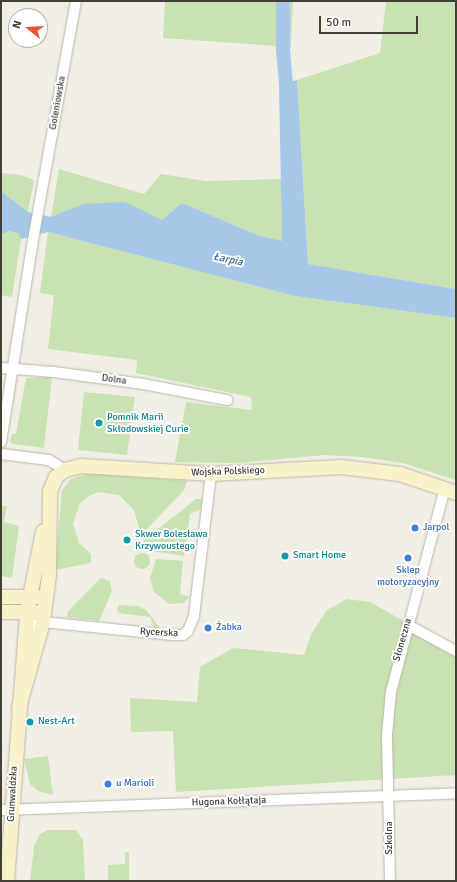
<!DOCTYPE html>
<html>
<head>
<meta charset="utf-8">
<style>
	body { margin:0 }
	#map { position:relative; width:457px; height:882px; overflow:hidden; background:#f1eee6; font-family:Signika,sans-serif }
	div>[style] { position:absolute }
	[style*='--x'] { left:calc(var(--x)*1px); top:calc(var(--y)*1px); width:calc(var(--w)*1px); rotate:calc(var(--a)*1deg) }
	.green>* { inset:0; background:#c8e2b2 }
	.round { border-radius:50% }
	.water>* { inset:0; background:#a7c8e8 }
	.canal>* { height:14px; margin:-7px; padding:0 7px; transform-origin:7px; border-radius:7px; background:#a7c8e8 }
	.roads { filter:drop-shadow(0 0 1px #bbb6a9) drop-shadow(0 0 1px #bbb6a9) }
	.street>* { height:10px; margin:-5px; padding:0 5px; transform-origin:5px; border-radius:5px; background:#fff }
	.secondary>* { height:14px; margin:-7px; padding:0 7px; transform-origin:7px; border-radius:7px; background:#f9f1c8 }
	.dots>* { width:11px; height:11px; translate:-50% -50%; box-sizing:border-box; border:2px solid #fff; border-radius:50% }
	span { translate:-50% -50%; white-space:nowrap; text-align:center; line-height:1.15; -webkit-text-stroke:4px #fff; paint-order:stroke }
	.street-label { font-size:10px; color:#433f36 }
	.culture-label { font-size:10px; color:#0d838f }
	.left { translate:0 -50%; text-align:left }
	.shop-label { font-size:10px; color:#366cbe }
	.water-label { font-size:11px; color:#3a6ea4; font-style:italic }
	.frame { position:absolute; inset:0; border:2px solid #433f36; pointer-events:none }
	.north { position:absolute; left:8px; top:8px; width:40px; height:40px; box-sizing:border-box; background:#fff; border:1px solid #b4b2af; border-radius:50%; rotate:288deg; font-size:11px; font-weight:700; line-height:16px; text-align:center; color:#433f36 }
	.north::after { content:''; display:block; margin:auto; width:14px; height:18px; background:#e45529; clip-path:polygon(50% 0,100% 100%,50% 72%,0 100%) }
	.scale { position:absolute; left:319px; top:16px; width:99px; height:18px; box-sizing:border-box; border:2px solid #433f36; border-top:0; padding-left:5px; font-size:12px; line-height:14px; white-space:nowrap; color:#433f36; -webkit-text-stroke:3px #fff; paint-order:stroke }
</style>
</head>
<body>
<div id="map">
	<div class="green">
		<div style="clip-path:polygon(165px 1px,293px 1px,291px 47px,163px 38px)"></div>
		<div style="clip-path:polygon(386px 1px,456px 1px,456px 289px,308px 264px,297px 80px,380px 53px)"></div>
		<div style="clip-path:polygon(59px 169px,144px 194px,161px 174px,205px 181px,281px 179px,282px 241px,257px 235px,182px 203px,162px 221px,125px 202px,51px 217px)"></div>
		<div style="clip-path:polygon(1px 173px,21px 175px,34px 180px,28px 212px,1px 191px)"></div>
		<div style="clip-path:polygon(8px 231px,18px 233px,21px 239px,12px 297px,1px 295px,1px 235px)"></div>
		<div style="clip-path:polygon(48px 232px,295px 296px,456px 318px,456px 480px,403px 463px,361px 457px,325px 455px,236px 463px,175px 462px,186px 402px,252px 410px,251px 397px,136px 373px,137px 360px,48px 349px,54px 295px,40px 293px)"></div>
		<div style="clip-path:polygon(52px 377px,44px 448px,12px 444px,10px 441px,12px 434px,16px 434px,26px 378px)"></div>
		<div style="clip-path:polygon(84px 392px,135px 397px,127px 455px,78px 450px)"></div>
		<div style="clip-path:polygon(89px 473px,187px 481px,184px 490px,144px 532px,139px 528px,134px 510px,119px 495px,98px 492px,89px 496px,80px 503px,73px 523px,79px 543px,91px 554px,91px 563px,55px 570px,62px 490px,71px 479px)"></div>
		<div style="clip-path:polygon(196px 499px,202px 499px,201px 509px,190px 514px,184px 556px,139px 549px,138px 545px)"></div>
		<div style="clip-path:polygon(1px 506px,7px 506px,4px 522px,19px 526px,12px 578px,1px 576px)"></div>
		<div class="round" style="left:134px;top:553px;width:16px;height:16px"></div>
		<div style="clip-path:polygon(156px 559px,183px 561px,180px 594px,190px 597px,183px 603px,169px 604px,154px 592px,150px 578px)"></div>
		<div style="clip-path:polygon(101px 578px,110px 581px,112px 591px,99px 621px,67px 617px,68px 611px)"></div>
		<div style="clip-path:polygon(347px 599px,370px 602px,456px 651px,456px 775px,176px 792px,173px 731px,131px 732px,130px 698px,197px 702px,200px 667px,233px 648px,304px 655px,311px 634px,327px 610px)"></div>
		<div style="clip-path:polygon(119px 605px,138px 606px,146px 610px,160px 628px,154px 627px,150px 617px,119px 613px,117px 610px)"></div>
		<div style="clip-path:polygon(48px 756px,53px 795px,38px 791px,30px 784px,24px 759px)"></div>
		<div style="clip-path:polygon(47px 830px,76px 830px,83px 840px,85px 881px,30px 881px,34px 847px,39px 835px)"></div>
		<div style="clip-path:polygon(125px 852px,129px 852px,129px 879px,126px 881px,108px 881px,108px 865px,125px 864px)"></div>
	</div>
	<div class="water">
		<div style="clip-path:polygon(297px 80px,308px 264px,456px 289px,456px 318px,295px 296px,48px 232px,21px 239px,18px 233px,8px 231px,1px 235px,1px 191px,28px 212px,51px 217px,83px 204px,125px 202px,162px 220px,182px 203px,257px 235px,282px 241px,279px 86px)"></div>
	</div>
	<div class="canal">
		<div style="--x:283;--y:1;--w:49;--a:90"></div>
		<div style="--x:283;--y:50;--w:33;--a:85"></div>
	</div>
	<div class="roads">
		<div class="street">
			<div style="--x:1;--y:368;--w:53;--a:4.3"></div>
			<div style="--x:54;--y:372;--w:90;--a:7.7"></div>
			<div style="--x:143;--y:384;--w:86;--a:10.8"></div>
			<div style="--x:1;--y:442;--w:205;--a:-81"></div>
			<div style="--x:33;--y:240;--w:243;--a:-79.8"></div>
			<div style="--x:1;--y:454;--w:48;--a:7.1"></div>
			<div style="--x:49;--y:460;--w:19;--a:32"></div>
			<div style="--x:408;--y:625;--w:55;--a:28.4"></div>
			<div style="--x:24;--y:637;--w:16;--a:-50"></div>
			<div style="--x:34;--y:625;--w:9;--a:-18"></div>
			<div style="--x:43;--y:622;--w:130;--a:5.8"></div>
			<div style="--x:172;--y:635;--w:11;--a:0"></div>
			<div style="--x:183;--y:635;--w:6;--a:-39"></div>
			<div style="--x:188;--y:631;--w:16;--a:-68"></div>
			<div style="--x:194;--y:616;--w:143;--a:-83.2"></div>
			<div style="--x:1;--y:810;--w:455;--a:-2.1"></div>
			<div style="--x:390;--y:881;--w:146;--a:-91.2"></div>
			<div style="--x:387;--y:735;--w:43;--a:-84.7"></div>
			<div style="--x:391;--y:692;--w:211;--a:-75.2"></div>
		</div>
		<div class="secondary">
			<div style="--x:1;--y:597;--w:36;--a:0"></div>
			<div style="--x:1;--y:612;--w:34;--a:0"></div>
			<div style="--x:19;--y:707;--w:88;--a:-74.2"></div>
			<div style="--x:43;--y:622;--w:47;--a:-82.7"></div>
			<div style="--x:49;--y:575;--w:84;--a:-89.3"></div>
			<div style="--x:50;--y:491;--w:15;--a:-67"></div>
			<div style="--x:56;--y:477;--w:11;--a:-38"></div>
			<div style="--x:65;--y:470;--w:16;--a:-14"></div>
			<div style="--x:81;--y:466;--w:130;--a:3.5"></div>
			<div style="--x:211;--y:474;--w:131;--a:-3.1"></div>
			<div style="--x:342;--y:467;--w:58;--a:6.9"></div>
			<div style="--x:400;--y:474;--w:59;--a:18.7"></div>
			<div style="--x:7;--y:881;--w:270;--a:-85.7"></div>
			<div style="--x:27;--y:612;--w:82;--a:-78.7"></div>
		</div>
	</div>
	<div class="dots">
		<div style="left:99px;top:423px;background:#0f9aa8"></div>
		<div style="left:415px;top:528px;background:#3f7fe0"></div>
		<div style="left:127px;top:540px;background:#0f9aa8"></div>
		<div style="left:285px;top:556px;background:#0f9aa8"></div>
		<div style="left:408px;top:558px;background:#3f7fe0"></div>
		<div style="left:208px;top:628px;background:#3f7fe0"></div>
		<div style="left:30px;top:722px;background:#0f9aa8"></div>
		<div style="left:108px;top:784px;background:#3f7fe0"></div>
	</div>
	<div class="street-label">
		<span style="left:58px;top:103px;rotate:-80deg">Goleniowska</span>
		<span style="left:114px;top:380px;rotate:8deg">Dolna</span>
		<span style="left:228px;top:472px;rotate:-2deg">Wojska Polskiego</span>
		<span style="left:159px;top:633px;rotate:3deg">Rycerska</span>
		<span style="left:403px;top:640px;rotate:-74deg">Słoneczna</span>
		<span style="left:13px;top:794px;rotate:-87deg">Grunwaldzka</span>
		<span style="left:229px;top:802px;rotate:-2deg">Hugona Kołłątaja</span>
		<span style="left:390px;top:838px;rotate:-90deg">Szkolna</span>
	</div>
	<div class="culture-label">
		<span class="left" style="left:107px;top:423px">Pomnik Marii<br>Skłodowskiej Curie</span>
		<span class="left" style="left:135px;top:540px">Skwer Bolesława<br>Krzywoustego</span>
		<span class="left" style="left:293px;top:556px">Smart Home</span>
		<span class="left" style="left:38px;top:722px">Nest-Art</span>
	</div>
	<div class="shop-label">
		<span class="left" style="left:423px;top:528px">Jarpol</span>
		<span style="left:408px;top:576px">Sklep<br>motoryzacyjny</span>
		<span class="left" style="left:216px;top:628px">Żabka</span>
		<span class="left" style="left:116px;top:784px">u Marioli</span>
	</div>
	<div class="water-label">
		<span style="left:228px;top:260px;rotate:12deg">Łarpia</span>
	</div>
	<div class="frame"></div>
	<div class="north">N</div>
	<div class="scale">50 m</div>
</div>
</body>
</html>
